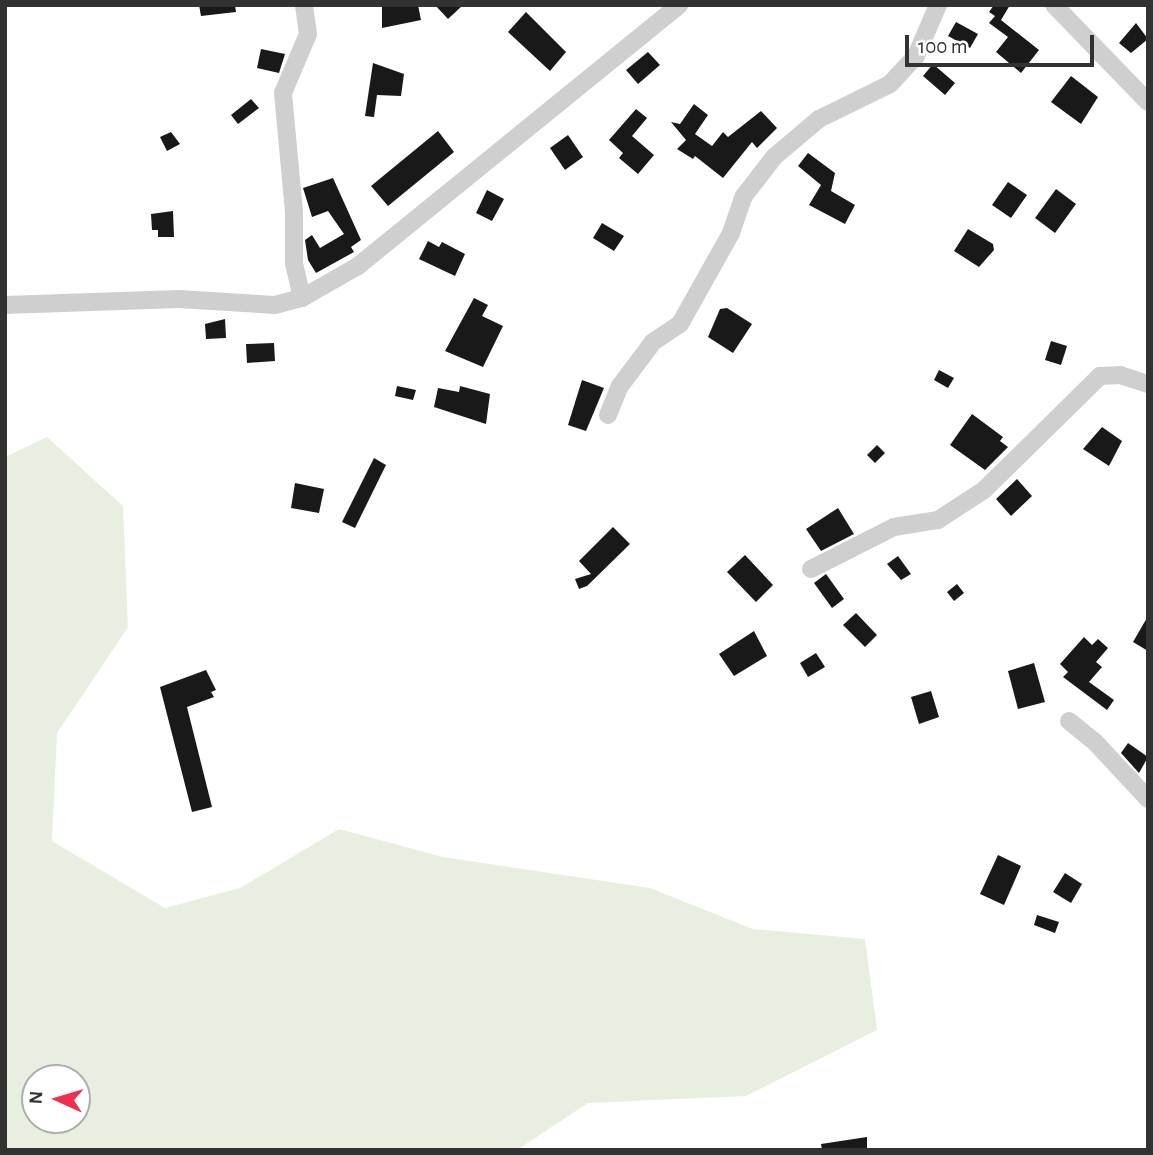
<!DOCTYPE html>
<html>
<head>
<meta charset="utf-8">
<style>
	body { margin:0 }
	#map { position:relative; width:1153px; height:1155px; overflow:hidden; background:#fff; font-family:"Alegreya Sans",sans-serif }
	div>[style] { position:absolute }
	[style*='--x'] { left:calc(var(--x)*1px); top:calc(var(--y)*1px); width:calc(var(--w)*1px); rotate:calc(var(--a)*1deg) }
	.green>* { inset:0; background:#e9efe0 }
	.building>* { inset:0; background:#191919 }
	.minor>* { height:18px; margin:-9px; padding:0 9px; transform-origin:9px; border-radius:9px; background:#cfcfcf }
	span { translate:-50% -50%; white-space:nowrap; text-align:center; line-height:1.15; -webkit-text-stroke:7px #fff; paint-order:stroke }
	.frame { position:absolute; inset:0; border:7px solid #323232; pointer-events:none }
	.north { position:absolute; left:21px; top:1064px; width:70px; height:70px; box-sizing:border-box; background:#fff; border:2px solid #adadad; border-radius:50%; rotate:274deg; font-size:19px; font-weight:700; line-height:28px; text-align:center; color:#323232 }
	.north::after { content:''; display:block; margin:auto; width:24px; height:32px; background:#f02e4d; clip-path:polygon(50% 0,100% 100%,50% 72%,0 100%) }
	.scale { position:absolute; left:905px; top:35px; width:189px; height:32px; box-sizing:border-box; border:4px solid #323232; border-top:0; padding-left:9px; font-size:21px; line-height:24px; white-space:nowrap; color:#323232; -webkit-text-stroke:5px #fff; paint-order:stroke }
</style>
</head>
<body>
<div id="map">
	<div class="green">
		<div style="clip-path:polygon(evenodd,47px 437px,123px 506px,128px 627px,57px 733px,52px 841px,165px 908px,240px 888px,339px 829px,443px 857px,650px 888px,753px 929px,865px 939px,877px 1030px,746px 1096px,588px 1103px,517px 1150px,5px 1150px,5px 457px,47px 437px,35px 1078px,77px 1078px,77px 1120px,35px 1120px,35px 1078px)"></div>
	</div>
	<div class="building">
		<div style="clip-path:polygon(199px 5px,235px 5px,236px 12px,201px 16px)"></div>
		<div style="clip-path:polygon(382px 5px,418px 5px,421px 20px,382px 28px)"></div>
		<div style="clip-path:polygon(435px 5px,463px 5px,448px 19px)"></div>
		<div style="clip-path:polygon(994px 5px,1010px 5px,1001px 20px,1039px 50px,1021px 73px,996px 52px,1008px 37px,989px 23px,995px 16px,989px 12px)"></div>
		<div style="clip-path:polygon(526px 12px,566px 52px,550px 71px,508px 32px)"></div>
		<div style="clip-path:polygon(956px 22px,978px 34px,970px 48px,948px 36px)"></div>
		<div style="clip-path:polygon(1136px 23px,1148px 39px,1131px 53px,1119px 43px)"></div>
		<div style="clip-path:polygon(261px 49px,285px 54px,279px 73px,257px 68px)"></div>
		<div style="clip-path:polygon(648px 52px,660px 65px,638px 84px,626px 70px)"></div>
		<div style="clip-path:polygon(373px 63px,404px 74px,401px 96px,377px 95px,374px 117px,365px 116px)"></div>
		<div style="clip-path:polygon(933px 64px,955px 83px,945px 95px,923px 76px)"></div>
		<div style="clip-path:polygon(1071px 76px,1098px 97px,1081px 124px,1051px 102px)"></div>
		<div style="clip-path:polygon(251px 99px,259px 108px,238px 124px,231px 115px)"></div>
		<div style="clip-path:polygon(694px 104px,708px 115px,695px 134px,712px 146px,723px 132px,728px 137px,761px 111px,777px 128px,757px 148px,752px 142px,723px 178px,695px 156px,693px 159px,677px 149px,686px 140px,671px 122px,680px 124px)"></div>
		<div style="clip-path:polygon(636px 109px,647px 118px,632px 136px,654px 155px,638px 174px,619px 158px,623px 153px,609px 140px)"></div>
		<div style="clip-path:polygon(438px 131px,454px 152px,388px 206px,371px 186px)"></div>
		<div style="clip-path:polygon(171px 132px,180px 144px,167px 151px,160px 137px)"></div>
		<div style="clip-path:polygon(568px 135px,583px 157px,565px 170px,550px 148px)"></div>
		<div style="clip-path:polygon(808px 153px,835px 173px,831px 191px,855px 205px,845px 224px,809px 205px,821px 185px,798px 166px)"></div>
		<div style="clip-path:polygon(333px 178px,361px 240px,351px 247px,354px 252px,316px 273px,308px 260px,305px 240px,312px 235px,320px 248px,344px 234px,328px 211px,312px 217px,303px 188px)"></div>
		<div style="clip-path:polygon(1008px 182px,1027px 195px,1011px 218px,992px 205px)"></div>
		<div style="clip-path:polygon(1056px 189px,1076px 204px,1055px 233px,1035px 218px)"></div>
		<div style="clip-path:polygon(487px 190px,504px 199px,492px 221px,476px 213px)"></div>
		<div style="clip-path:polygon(173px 211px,174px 237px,158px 237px,158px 230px,152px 230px,151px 214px)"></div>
		<div style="clip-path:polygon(602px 223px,624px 236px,614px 251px,593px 238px)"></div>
		<div style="clip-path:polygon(968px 229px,993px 244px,994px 250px,979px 267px,954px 251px)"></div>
		<div style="clip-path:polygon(428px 241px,439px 247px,442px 242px,465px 254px,455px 276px,419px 259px)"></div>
		<div style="clip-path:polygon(474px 298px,488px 305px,482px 316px,503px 326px,483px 367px,445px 351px)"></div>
		<div style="clip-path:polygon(727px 308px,752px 324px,733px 353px,708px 337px,720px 309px)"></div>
		<div style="clip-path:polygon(225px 319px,226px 338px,206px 339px,205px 324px)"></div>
		<div style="clip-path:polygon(1051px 341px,1067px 346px,1061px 365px,1045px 360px)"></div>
		<div style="clip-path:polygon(274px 343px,275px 361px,247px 363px,246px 344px)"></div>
		<div style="clip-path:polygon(939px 370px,954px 378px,948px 388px,934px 380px)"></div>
		<div style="clip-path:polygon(582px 380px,604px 388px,586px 431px,568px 425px)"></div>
		<div style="clip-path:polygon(397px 386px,416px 390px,413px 400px,395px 396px)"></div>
		<div style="clip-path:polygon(460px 386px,490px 394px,486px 424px,434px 407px,438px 388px,459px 392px)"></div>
		<div style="clip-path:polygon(972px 414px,1003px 437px,1000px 441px,1008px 447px,985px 470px,950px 445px)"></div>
		<div style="clip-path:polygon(1102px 427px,1122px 441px,1109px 466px,1083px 449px)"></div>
		<div style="clip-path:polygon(877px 445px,885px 453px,875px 463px,867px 455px)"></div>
		<div style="clip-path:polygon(374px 458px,386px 465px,355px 528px,342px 522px)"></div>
		<div style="clip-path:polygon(1017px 479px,1032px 496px,1011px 516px,996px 499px)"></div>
		<div style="clip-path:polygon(295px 483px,324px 489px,319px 513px,291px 508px)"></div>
		<div style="clip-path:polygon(838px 508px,854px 534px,821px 551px,806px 529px)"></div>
		<div style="clip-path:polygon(613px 527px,630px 544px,587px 586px,579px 589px,575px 579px,591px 574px,579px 561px)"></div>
		<div style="clip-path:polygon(745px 555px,773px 585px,756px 602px,727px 572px)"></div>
		<div style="clip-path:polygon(898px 556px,911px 574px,901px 580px,887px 564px)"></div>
		<div style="clip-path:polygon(826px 574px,844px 599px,832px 608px,814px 583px)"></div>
		<div style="clip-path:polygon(957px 584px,964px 593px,954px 601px,947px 592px)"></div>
		<div style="clip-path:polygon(856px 613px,877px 635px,865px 647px,843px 625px)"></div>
		<div style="clip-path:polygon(1148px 616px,1148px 651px,1133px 642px)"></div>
		<div style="clip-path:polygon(754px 631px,767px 656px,734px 676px,719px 654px)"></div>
		<div style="clip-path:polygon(1084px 637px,1092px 645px,1098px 639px,1108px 648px,1096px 662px,1102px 667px,1089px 682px,1114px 700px,1107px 710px,1063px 677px,1068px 672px,1060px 664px)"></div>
		<div style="clip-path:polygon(816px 653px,825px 667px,808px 677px,800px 663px)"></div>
		<div style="clip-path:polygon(1034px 663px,1045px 702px,1018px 709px,1008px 671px)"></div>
		<div style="clip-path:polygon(206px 670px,216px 690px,211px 692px,214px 697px,187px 707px,212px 807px,192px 812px,160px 687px)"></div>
		<div style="clip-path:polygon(931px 691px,939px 717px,919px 724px,911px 697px)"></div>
		<div style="clip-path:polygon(1128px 743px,1148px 757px,1139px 773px,1121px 753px)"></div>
		<div style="clip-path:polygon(998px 855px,1021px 866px,1004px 905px,980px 894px)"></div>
		<div style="clip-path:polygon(1065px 873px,1082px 884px,1071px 903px,1053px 892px)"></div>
		<div style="clip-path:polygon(1037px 915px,1059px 922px,1055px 933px,1034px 925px)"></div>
		<div style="clip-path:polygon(867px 1137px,867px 1150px,822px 1150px,821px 1144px)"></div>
	</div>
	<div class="minor">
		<div style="--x:1054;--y:5;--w:135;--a:45.9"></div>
		<div style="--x:302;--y:298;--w:36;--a:-103"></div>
		<div style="--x:294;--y:263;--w:51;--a:-90"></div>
		<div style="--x:294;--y:212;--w:120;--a:-95.3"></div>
		<div style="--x:283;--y:93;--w:64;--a:-67"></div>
		<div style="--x:308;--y:34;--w:29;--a:-98"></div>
		<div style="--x:5;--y:305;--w:174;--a:-2"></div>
		<div style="--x:179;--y:299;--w:96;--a:3.6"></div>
		<div style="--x:275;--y:305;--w:28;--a:-15"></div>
		<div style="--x:302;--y:298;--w:64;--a:-29.7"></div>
		<div style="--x:358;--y:266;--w:414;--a:-39.1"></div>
		<div style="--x:608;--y:415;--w:31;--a:-68"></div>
		<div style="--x:620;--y:386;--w:55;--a:-53.1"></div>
		<div style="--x:653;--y:342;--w:32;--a:-34"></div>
		<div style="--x:680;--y:324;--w:104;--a:-60.7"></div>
		<div style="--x:731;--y:233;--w:39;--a:-71"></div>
		<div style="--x:744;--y:196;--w:49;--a:-52.4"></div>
		<div style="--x:774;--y:157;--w:59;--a:-40.2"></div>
		<div style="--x:819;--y:119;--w:79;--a:-26.2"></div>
		<div style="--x:890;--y:84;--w:38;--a:-47"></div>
		<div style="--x:916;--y:56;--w:56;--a:-66.7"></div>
		<div style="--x:811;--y:569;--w:93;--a:-26.8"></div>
		<div style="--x:894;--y:527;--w:45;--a:-9"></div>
		<div style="--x:938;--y:520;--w:55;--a:-33.1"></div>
		<div style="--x:984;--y:490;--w:163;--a:-44.5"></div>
		<div style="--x:1100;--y:376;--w:20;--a:-3"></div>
		<div style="--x:1120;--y:375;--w:29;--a:18"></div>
		<div style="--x:1069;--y:721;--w:33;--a:39"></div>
		<div style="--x:1095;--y:742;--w:78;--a:47.1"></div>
	</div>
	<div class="frame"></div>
	<div class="north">N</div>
	<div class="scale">100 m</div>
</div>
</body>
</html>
